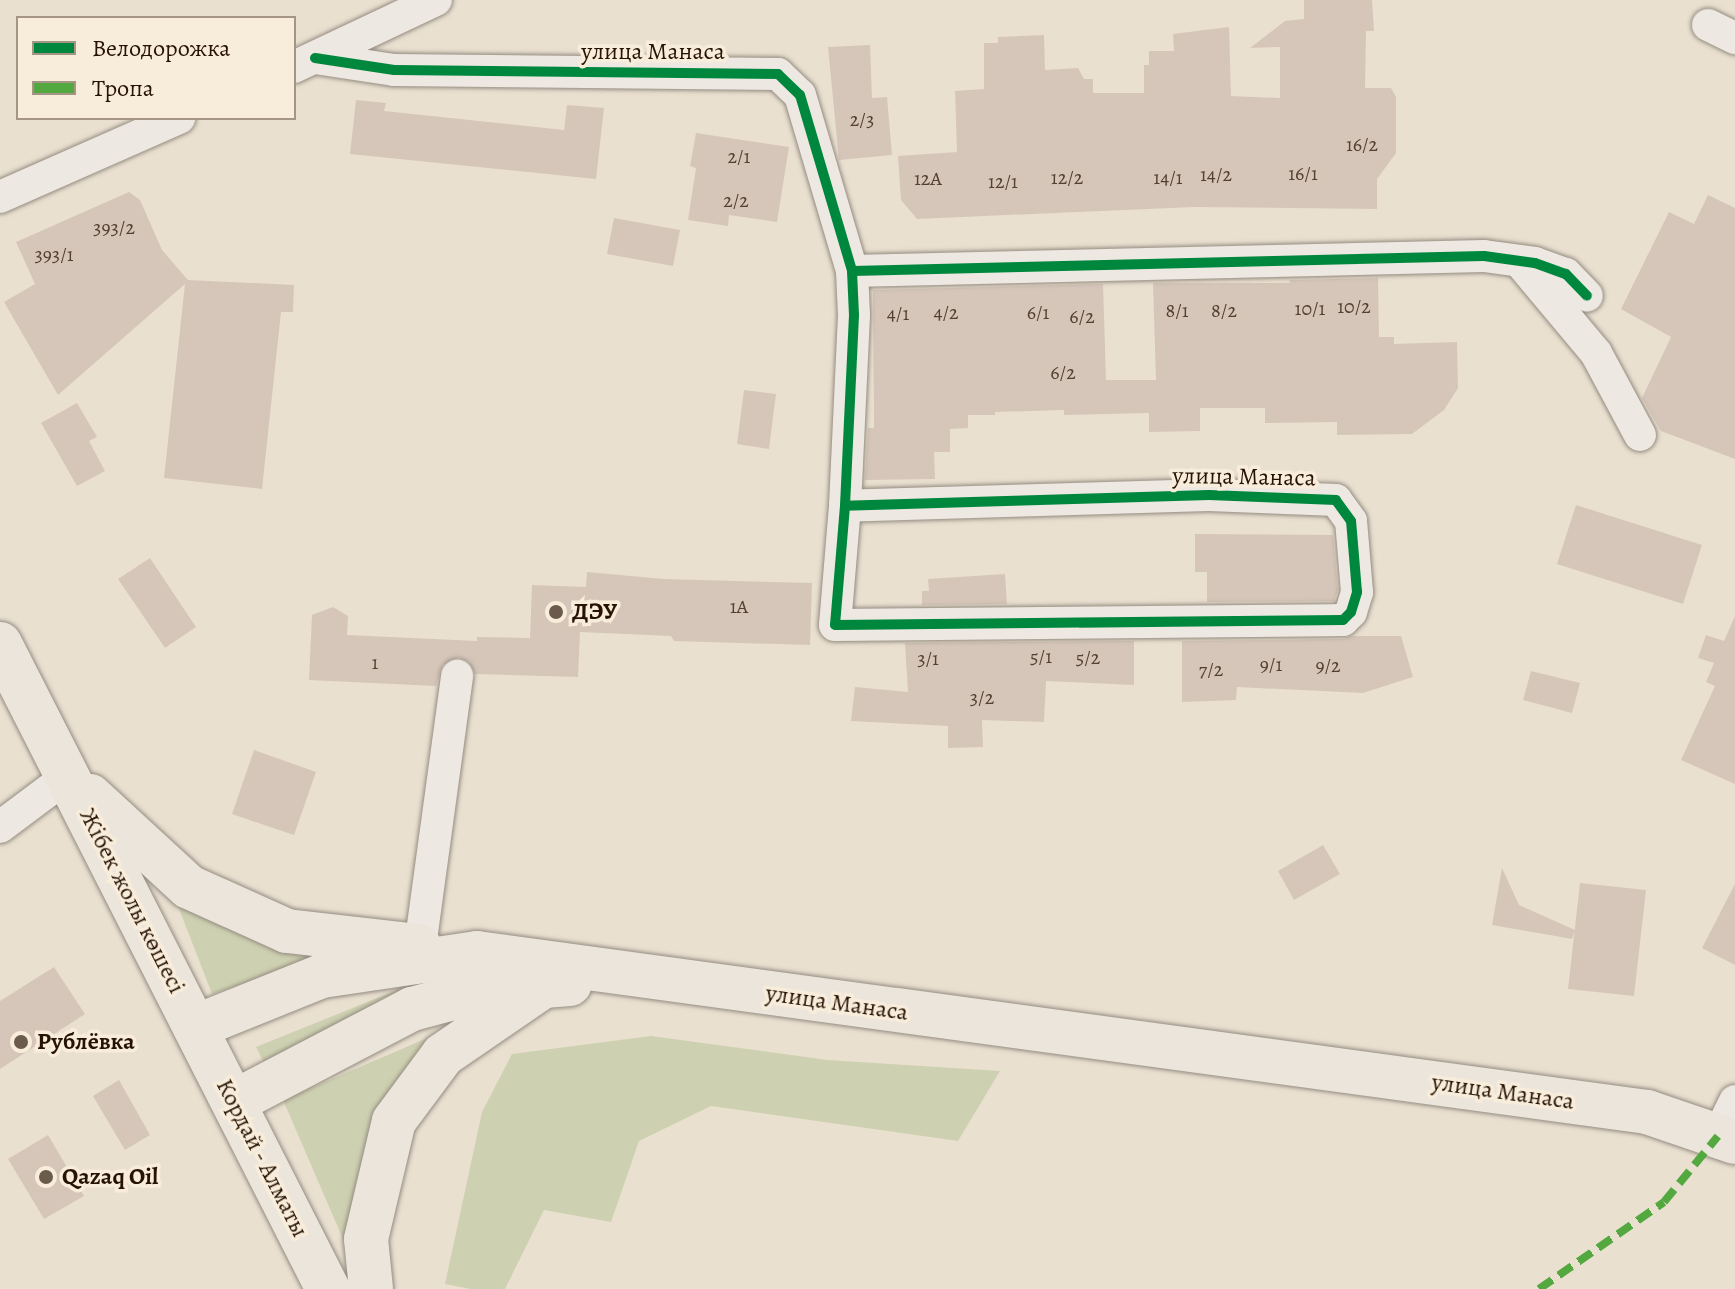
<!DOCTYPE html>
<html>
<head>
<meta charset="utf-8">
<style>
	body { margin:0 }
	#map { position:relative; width:1735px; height:1289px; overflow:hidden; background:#eae0d0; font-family:Alegreya,serif }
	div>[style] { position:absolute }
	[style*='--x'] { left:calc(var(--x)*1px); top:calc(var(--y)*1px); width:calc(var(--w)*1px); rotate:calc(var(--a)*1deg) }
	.green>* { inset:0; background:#ced1b1 }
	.building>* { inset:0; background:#d6c6b9 }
	.roads { filter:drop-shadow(0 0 2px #948c81) drop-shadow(0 0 2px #948c81) }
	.street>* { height:32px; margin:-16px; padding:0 16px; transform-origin:16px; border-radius:16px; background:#ede8e1 }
	.highway>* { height:44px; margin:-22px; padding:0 22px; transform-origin:22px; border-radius:22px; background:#ebe5dc }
	.quiet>* { height:8px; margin-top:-4px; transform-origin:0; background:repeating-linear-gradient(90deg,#53a840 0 16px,transparent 0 24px) }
	.cycleway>* { height:10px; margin:-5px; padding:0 5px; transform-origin:5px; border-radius:5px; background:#00873e }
	.dots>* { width:22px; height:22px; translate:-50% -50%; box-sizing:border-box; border:4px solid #f8ecda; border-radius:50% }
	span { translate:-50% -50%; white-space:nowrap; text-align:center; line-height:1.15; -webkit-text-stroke:7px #f8ecda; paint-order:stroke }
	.number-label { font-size:20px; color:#524030 }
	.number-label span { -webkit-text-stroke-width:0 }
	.street-label { font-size:24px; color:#261303 }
	.poi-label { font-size:24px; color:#261303; font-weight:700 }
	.left { translate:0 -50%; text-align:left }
	.legend { position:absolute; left:16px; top:16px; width:280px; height:104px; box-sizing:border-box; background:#f8ecda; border:2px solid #a49584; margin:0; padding:10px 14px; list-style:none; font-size:24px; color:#261303 }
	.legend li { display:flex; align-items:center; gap:16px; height:40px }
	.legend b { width:40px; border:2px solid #a49584 }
</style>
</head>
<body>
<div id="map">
	<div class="green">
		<div style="clip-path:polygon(176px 901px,319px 959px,212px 994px)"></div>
		<div style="clip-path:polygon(507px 976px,266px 1067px,256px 1047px,407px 986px)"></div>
		<div style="clip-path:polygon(455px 1026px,349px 1253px,283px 1100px)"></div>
		<div style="clip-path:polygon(651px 1036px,828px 1060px,1000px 1071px,958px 1141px,711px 1106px,639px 1141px,611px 1222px,544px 1210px,505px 1289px,471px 1289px,445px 1284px,482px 1112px,512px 1054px)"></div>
	</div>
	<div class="building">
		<div style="clip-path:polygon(1304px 0,1372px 0,1374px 31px,1366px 31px,1365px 88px,1391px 88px,1396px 97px,1396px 153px,1377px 179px,1377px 209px,1194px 207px,917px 219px,901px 200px,898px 156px,957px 152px,955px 91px,984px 89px,984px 43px,998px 43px,998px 37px,1044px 35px,1045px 70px,1078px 68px,1084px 79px,1093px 79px,1093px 93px,1144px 93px,1144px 65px,1149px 65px,1149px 51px,1174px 51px,1173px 34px,1229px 27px,1231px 96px,1280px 98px,1280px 47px,1250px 48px,1285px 21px,1304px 19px)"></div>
		<div style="clip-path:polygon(870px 45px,872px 98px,887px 97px,892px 155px,839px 160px,828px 47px)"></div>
		<div style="clip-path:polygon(356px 100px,386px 103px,384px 111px,564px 130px,567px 105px,604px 108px,596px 179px,350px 154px)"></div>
		<div style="clip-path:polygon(696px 133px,789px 147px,777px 222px,729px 215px,728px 226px,688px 220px,696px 168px,690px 166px)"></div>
		<div style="clip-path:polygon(129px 192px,140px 200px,162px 250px,188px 280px,294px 285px,293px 312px,281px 312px,262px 489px,164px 478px,185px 284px,58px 395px,4px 302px,35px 284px,16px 242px)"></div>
		<div style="clip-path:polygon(1708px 195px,1735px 208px,1735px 459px,1661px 431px,1642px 398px,1671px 337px,1621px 309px,1669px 212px,1694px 224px)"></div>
		<div style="clip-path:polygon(614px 218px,680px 230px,673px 266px,607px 254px)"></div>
		<div style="clip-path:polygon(1378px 278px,1379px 337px,1394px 337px,1394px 344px,1457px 342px,1458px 388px,1444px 410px,1412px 434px,1337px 435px,1337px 422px,1265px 423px,1265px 408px,1200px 408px,1200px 431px,1149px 432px,1149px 413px,1064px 415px,1064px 410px,995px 412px,995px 415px,968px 415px,968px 428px,950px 429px,950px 452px,934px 452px,935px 479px,865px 480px,868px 428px,874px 428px,873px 290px,1103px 284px,1106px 380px,1156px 380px,1153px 283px,1290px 283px,1289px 280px)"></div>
		<div style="clip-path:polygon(744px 390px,776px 394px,769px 449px,737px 444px)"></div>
		<div style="clip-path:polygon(77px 403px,97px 437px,89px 441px,105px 471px,77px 486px,41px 423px)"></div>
		<div style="clip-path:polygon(1576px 505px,1702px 545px,1683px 604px,1557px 564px)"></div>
		<div style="clip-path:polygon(1195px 534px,1333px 535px,1338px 590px,1334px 601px,1207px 602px,1207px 572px,1195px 572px)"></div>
		<div style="clip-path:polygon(150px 558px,196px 627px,165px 648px,118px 579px)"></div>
		<div style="clip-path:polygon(587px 572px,664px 579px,812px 583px,810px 645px,674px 641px,671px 636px,580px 632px,578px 677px,475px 674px,469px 662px,459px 657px,442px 665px,436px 686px,309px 680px,312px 615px,333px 607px,348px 616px,347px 635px,477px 641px,477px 637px,530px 638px,532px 585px,586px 587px)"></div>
		<div style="clip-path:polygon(1005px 574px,1007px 604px,922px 605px,922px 591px,929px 591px,928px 579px)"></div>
		<div style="clip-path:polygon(1735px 616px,1735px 784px,1681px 760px,1715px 686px,1706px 682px,1714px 663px,1698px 658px,1706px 635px,1724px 641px)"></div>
		<div style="clip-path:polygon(1352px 636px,1401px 636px,1413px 677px,1363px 693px,1237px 687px,1236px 700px,1182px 702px,1182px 641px,1343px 639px)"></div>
		<div style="clip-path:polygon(1134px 641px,1134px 685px,1046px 681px,1044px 722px,982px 720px,983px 747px,948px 748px,948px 726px,851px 721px,855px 687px,908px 692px,905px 643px)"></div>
		<div style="clip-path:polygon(1531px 671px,1580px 683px,1572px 713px,1523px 700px)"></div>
		<div style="clip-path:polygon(254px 750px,316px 772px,294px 835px,232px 814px)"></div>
		<div style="clip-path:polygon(1323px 845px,1340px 874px,1294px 900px,1278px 871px)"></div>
		<div style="clip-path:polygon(1502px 868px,1519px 905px,1575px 930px,1572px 939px,1492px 925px)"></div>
		<div style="clip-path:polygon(1580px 883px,1646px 890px,1634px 996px,1568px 989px)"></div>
		<div style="clip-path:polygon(1735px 884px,1735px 965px,1702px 948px)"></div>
		<div style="clip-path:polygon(54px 967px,85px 1014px,0 1069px,0 1001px)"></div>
		<div style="clip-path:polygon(119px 1080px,150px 1135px,125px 1150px,93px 1096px)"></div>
		<div style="clip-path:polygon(48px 1135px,84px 1196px,44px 1219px,8px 1159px)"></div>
	</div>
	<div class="roads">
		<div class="street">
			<div style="--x:1708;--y:25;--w:30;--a:26"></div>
			<div style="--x:315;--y:58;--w:80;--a:8.6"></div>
			<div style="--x:394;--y:70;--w:384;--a:0.6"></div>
			<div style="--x:778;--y:74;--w:30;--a:44"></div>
			<div style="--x:800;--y:95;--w:184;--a:73.5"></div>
			<div style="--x:852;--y:271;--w:44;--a:87.4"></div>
			<div style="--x:854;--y:315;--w:191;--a:92.7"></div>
			<div style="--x:845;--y:506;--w:119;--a:94.8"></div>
			<div style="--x:835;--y:625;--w:508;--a:-0.56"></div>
			<div style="--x:1343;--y:620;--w:11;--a:-45"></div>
			<div style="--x:1351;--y:612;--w:21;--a:-73"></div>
			<div style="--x:1357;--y:592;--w:71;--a:-94.8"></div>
			<div style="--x:1351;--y:521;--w:26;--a:-126"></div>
			<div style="--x:1336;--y:500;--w:127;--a:-177.7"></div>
			<div style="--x:1209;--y:495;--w:364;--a:178.3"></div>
			<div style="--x:294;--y:67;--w:157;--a:-25.3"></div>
			<div style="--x:0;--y:197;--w:196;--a:-23.8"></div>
			<div style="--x:1519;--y:261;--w:120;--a:50.1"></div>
			<div style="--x:1596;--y:353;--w:93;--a:61.8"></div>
			<div style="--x:852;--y:271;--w:632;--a:-1.36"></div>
			<div style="--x:1484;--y:256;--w:51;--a:7.8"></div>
			<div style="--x:1535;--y:263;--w:33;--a:20"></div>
			<div style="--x:1566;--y:274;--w:30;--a:46"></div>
			<div style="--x:0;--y:827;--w:85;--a:-36.9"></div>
			<div style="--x:420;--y:947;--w:274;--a:-82.2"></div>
			<div style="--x:1718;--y:1136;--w:39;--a:-64"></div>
		</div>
		<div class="highway">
			<div style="--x:0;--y:644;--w:724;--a:63.05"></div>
			<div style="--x:90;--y:796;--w:134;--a:42.6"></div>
			<div style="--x:189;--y:887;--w:107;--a:24.2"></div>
			<div style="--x:287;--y:931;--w:133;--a:6.5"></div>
			<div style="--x:195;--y:1027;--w:137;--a:-21.9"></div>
			<div style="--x:322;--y:976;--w:157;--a:-8.4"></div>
			<div style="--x:477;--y:953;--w:1181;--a:7.74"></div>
			<div style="--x:1647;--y:1112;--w:93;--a:18.8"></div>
			<div style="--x:234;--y:1102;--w:201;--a:-27.6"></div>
			<div style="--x:412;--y:1009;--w:69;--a:-15"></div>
			<div style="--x:479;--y:991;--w:91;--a:-4.4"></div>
			<div style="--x:371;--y:1289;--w:50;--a:-95.7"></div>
			<div style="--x:366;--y:1239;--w:121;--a:-76.7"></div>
			<div style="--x:394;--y:1121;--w:82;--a:-53.4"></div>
			<div style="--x:443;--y:1055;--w:116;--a:-34.5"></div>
		</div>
	</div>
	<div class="quiet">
		<div style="--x:1539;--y:1289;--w:152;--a:-34.8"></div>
		<div style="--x:1664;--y:1202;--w:85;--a:-50.7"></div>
	</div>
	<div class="cycleway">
		<div style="--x:315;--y:58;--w:80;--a:8.6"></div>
		<div style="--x:394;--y:70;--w:384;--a:0.6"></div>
		<div style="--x:778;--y:74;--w:30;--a:44"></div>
		<div style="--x:800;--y:95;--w:184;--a:73.5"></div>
		<div style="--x:852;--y:271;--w:44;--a:87.4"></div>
		<div style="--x:854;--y:315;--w:191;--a:92.7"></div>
		<div style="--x:845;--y:506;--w:119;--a:94.8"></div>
		<div style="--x:835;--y:625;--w:508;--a:-0.56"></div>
		<div style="--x:1343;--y:620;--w:11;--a:-45"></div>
		<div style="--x:1351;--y:612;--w:21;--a:-73"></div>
		<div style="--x:1357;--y:592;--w:71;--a:-94.8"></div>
		<div style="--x:1351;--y:521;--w:26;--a:-126"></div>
		<div style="--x:1336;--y:500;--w:127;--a:-177.7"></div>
		<div style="--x:1209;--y:495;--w:364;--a:178.3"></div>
		<div style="--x:852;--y:271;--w:632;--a:-1.36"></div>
		<div style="--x:1484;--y:256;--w:51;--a:7.8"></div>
		<div style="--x:1535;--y:263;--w:33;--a:20"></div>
		<div style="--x:1566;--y:274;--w:30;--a:46"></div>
	</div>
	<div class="dots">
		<div style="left:556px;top:612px;background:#6b5b4b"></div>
		<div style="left:21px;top:1042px;background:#6b5b4b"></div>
		<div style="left:46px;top:1177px;background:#6b5b4b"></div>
	</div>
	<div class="number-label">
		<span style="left:862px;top:119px">2/3</span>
		<span style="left:1362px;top:144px">16/2</span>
		<span style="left:739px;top:156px">2/1</span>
		<span style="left:1303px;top:173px">16/1</span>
		<span style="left:1216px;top:174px">14/2</span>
		<span style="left:1067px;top:177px">12/2</span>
		<span style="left:1168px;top:177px">14/1</span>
		<span style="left:928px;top:178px">12А</span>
		<span style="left:1003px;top:181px">12/1</span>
		<span style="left:736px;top:200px">2/2</span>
		<span style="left:114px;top:227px">393/2</span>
		<span style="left:54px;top:254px">393/1</span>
		<span style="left:1354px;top:306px">10/2</span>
		<span style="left:1310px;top:308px">10/1</span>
		<span style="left:1177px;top:310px">8/1</span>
		<span style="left:1224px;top:310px">8/2</span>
		<span style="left:946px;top:312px">4/2</span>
		<span style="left:1038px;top:312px">6/1</span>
		<span style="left:898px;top:313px">4/1</span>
		<span style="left:1082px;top:316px">6/2</span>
		<span style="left:1063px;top:372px">6/2</span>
		<span style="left:739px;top:606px">1А</span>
		<span style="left:1041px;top:656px">5/1</span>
		<span style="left:1088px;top:657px">5/2</span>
		<span style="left:928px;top:658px">3/1</span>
		<span style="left:375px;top:662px">1</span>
		<span style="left:1271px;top:664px">9/1</span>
		<span style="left:1328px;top:665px">9/2</span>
		<span style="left:1211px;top:669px">7/2</span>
		<span style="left:982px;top:697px">3/2</span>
	</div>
	<div class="street-label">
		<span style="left:653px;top:52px">улица Манаса</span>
		<span style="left:1244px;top:477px;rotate:1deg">улица Манаса</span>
		<span style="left:132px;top:901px;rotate:63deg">Жібек жолы көшесі</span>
		<span style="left:837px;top:1003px;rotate:8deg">улица Манаса</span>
		<span style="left:1503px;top:1092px;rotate:8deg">улица Манаса</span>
		<span style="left:262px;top:1158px;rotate:63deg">Кордай - Алматы</span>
	</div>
	<div class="poi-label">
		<span class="left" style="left:572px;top:612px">ДЭУ</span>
		<span class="left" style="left:37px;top:1042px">Рублёвка</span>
		<span class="left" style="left:62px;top:1177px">Qazaq Oil</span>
	</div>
	<ul class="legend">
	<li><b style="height:10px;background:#00873e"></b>Велодорожка</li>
	<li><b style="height:10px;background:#53a840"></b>Тропа</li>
	</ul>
</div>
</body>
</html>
